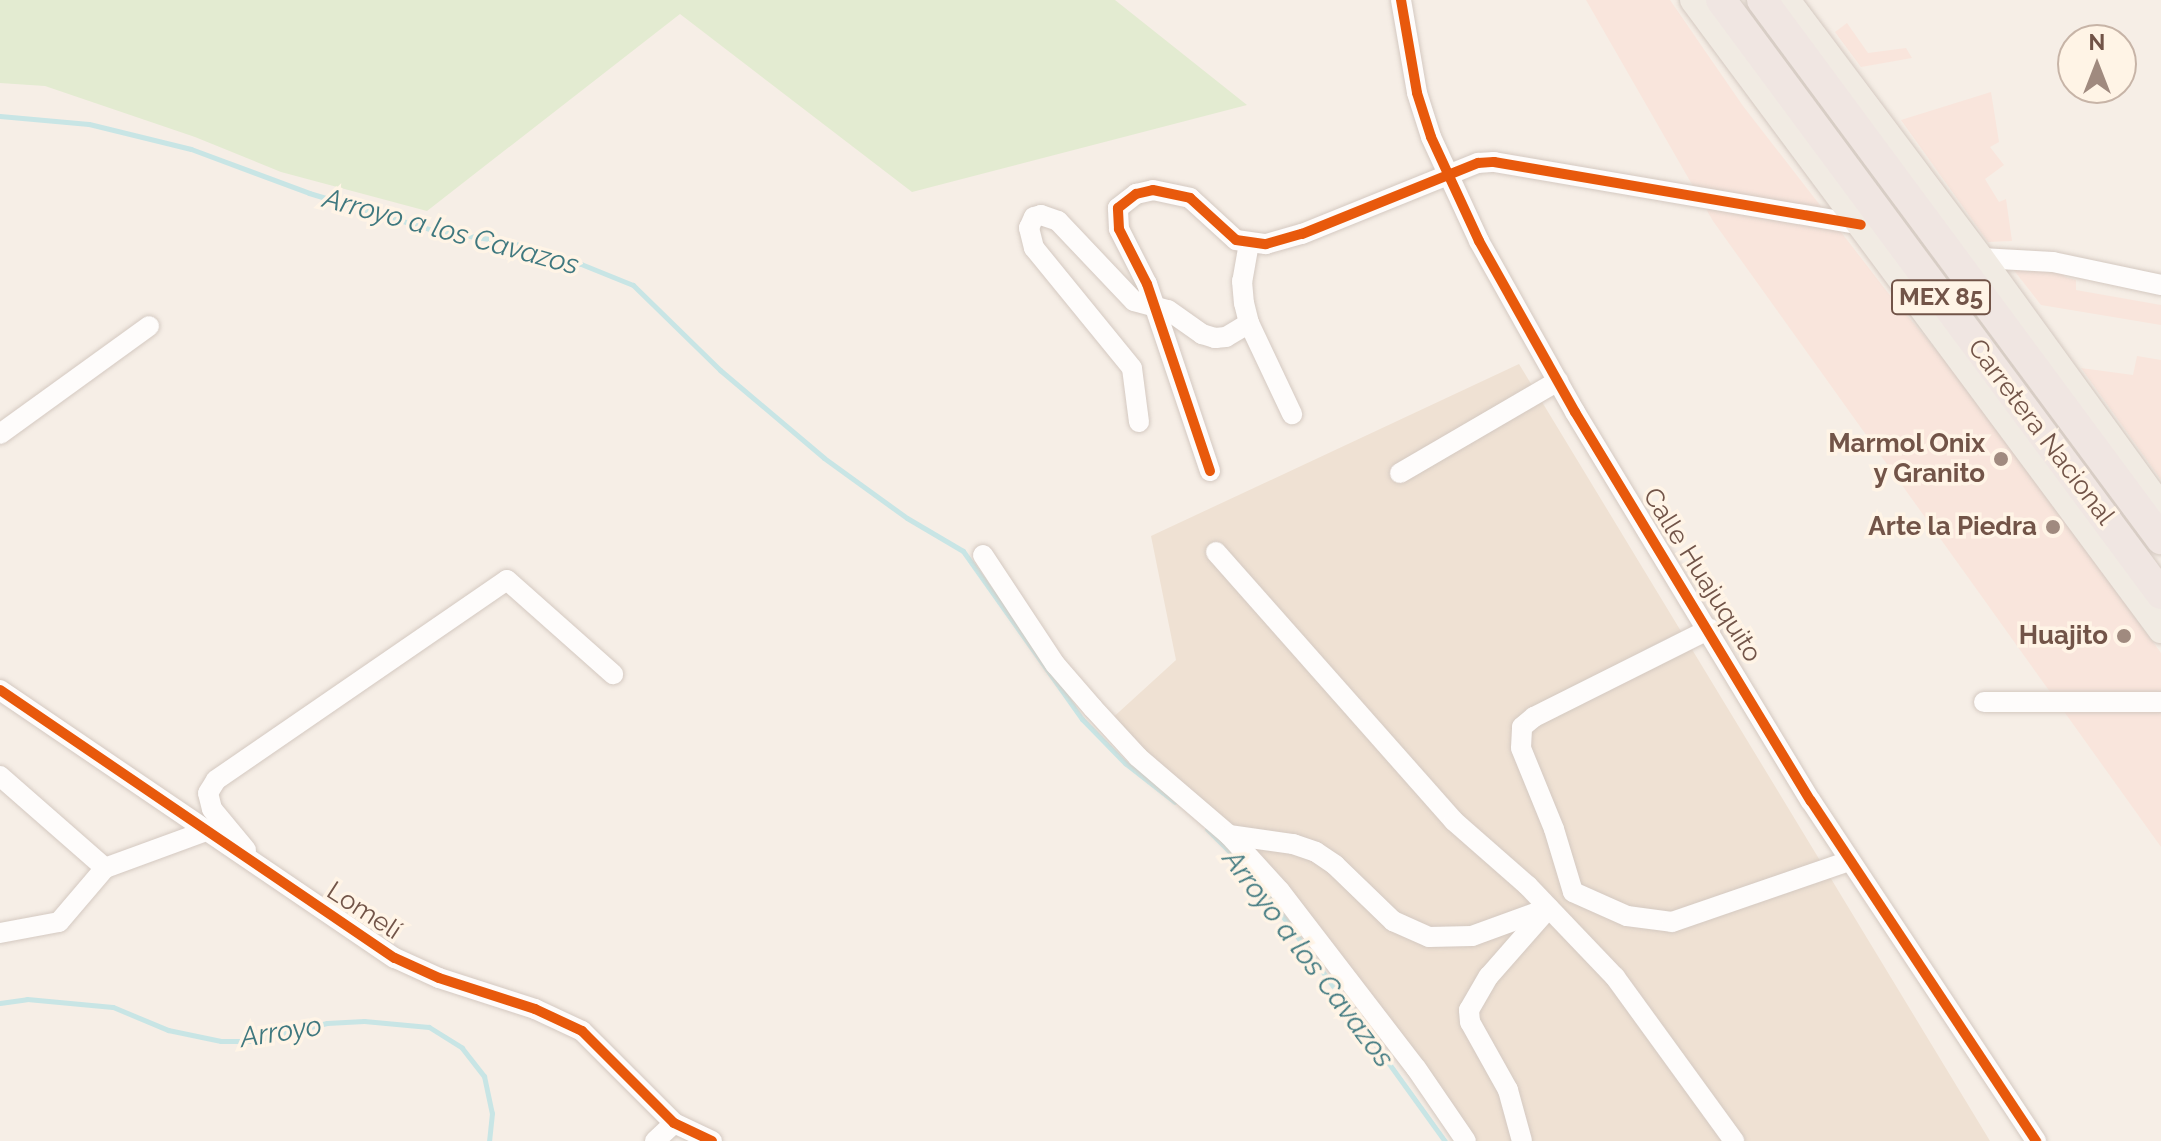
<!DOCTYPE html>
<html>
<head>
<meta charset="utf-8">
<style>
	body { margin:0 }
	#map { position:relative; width:2161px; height:1141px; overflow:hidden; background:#f6eee6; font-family:Raleway,sans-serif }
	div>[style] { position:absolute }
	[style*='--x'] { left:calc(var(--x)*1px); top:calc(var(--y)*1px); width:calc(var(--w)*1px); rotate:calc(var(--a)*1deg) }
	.residential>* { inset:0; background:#efe1d3 }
	.commercial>* { inset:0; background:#f9e5dc }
	.green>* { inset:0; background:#e3ebd1 }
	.stream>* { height:5px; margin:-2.5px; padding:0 2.5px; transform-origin:2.5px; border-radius:2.5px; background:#c8e5e5 }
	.roads { filter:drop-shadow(0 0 2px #d4c9c1) drop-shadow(0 0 2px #d4c9c1) }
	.minor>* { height:20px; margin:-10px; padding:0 10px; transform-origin:10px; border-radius:10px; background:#fefcfb }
	.major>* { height:26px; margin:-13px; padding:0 13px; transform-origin:13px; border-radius:13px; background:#f1ebe3 }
	.highway>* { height:30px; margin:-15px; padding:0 15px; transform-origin:15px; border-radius:15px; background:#f0e6e2 }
	.cycleway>* { height:10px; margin:-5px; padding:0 5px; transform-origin:5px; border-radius:5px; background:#e8590c }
	.dots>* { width:22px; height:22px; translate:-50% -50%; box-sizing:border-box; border:4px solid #fff4e6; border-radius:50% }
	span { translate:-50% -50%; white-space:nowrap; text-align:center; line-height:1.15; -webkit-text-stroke:7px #fff4e6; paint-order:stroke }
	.shield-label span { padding:2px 6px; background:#fff4e6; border:2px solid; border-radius:6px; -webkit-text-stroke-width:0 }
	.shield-label { font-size:24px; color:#725448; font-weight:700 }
	.street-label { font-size:26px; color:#725448 }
	.poi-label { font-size:26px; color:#725448; font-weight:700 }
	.right { translate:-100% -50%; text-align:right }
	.water-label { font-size:28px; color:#3f787f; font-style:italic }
	.north { position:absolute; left:2057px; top:24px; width:80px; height:80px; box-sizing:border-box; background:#fff4e6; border:2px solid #c7b4a7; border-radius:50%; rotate:0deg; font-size:22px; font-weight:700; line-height:32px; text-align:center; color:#725448 }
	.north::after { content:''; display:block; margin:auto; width:28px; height:36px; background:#a08a7f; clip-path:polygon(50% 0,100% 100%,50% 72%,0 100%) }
</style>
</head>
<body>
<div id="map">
	<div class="residential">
		<div style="clip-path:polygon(1519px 364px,1990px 1141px,1470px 1141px,1311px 931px,1108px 722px,1176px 660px,1151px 536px)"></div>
	</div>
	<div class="commercial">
		<div style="clip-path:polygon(1586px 0,1670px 0,1743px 106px,1889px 294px,1969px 389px,2161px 653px,2161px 847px,1713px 221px)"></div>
		<div style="clip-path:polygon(1847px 23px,1868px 53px,1906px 48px,1912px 58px,1861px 67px,1835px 32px)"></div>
		<div style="clip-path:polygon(1991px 92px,1999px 142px,1990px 147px,2004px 165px,1985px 179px,1999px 202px,2006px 199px,2012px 241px,1988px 242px,1901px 120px)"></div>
		<div style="clip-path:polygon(2009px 264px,2061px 268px,2065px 277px,2076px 280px,2076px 290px,2161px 305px,2161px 325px,2041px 305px)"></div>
		<div style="clip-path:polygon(2137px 356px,2161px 360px,2161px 480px,2081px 368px,2133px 375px)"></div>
	</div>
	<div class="green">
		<div style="clip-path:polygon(0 0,1115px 0,1247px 105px,912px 192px,680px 14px,427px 211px,281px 172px,195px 137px,45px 86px,0 83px)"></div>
	</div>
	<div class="stream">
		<div style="--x:0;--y:116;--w:89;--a:5.1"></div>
		<div style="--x:89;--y:124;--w:105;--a:13.8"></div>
		<div style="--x:191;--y:149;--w:126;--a:20.4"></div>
		<div style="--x:309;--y:193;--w:133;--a:16.7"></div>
		<div style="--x:436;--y:231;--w:74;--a:8.6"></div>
		<div style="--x:509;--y:242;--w:75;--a:17"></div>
		<div style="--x:581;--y:264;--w:56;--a:22"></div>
		<div style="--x:633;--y:285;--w:122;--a:44.3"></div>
		<div style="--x:720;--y:370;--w:136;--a:40.2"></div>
		<div style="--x:824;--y:458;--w:102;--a:35.9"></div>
		<div style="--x:907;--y:518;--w:65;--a:30.5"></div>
		<div style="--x:963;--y:551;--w:206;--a:54.7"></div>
		<div style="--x:1082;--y:719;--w:62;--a:45.7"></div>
		<div style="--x:1125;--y:763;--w:63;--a:38"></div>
		<div style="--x:1207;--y:829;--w:41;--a:45"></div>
		<div style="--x:1236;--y:858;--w:63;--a:50.8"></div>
		<div style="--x:1276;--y:907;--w:289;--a:54.2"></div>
		<div style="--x:0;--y:1003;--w:27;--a:-8"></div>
		<div style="--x:27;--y:999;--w:86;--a:5.3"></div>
		<div style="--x:113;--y:1007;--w:60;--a:22.7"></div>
		<div style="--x:168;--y:1030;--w:54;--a:11.7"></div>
		<div style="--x:221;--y:1041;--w:30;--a:0"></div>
		<div style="--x:251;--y:1041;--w:78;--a:-13.3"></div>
		<div style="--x:327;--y:1023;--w:37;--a:-3"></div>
		<div style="--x:364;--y:1021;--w:65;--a:5.3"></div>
		<div style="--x:429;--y:1027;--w:39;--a:32"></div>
		<div style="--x:462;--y:1048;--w:36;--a:52"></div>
		<div style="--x:484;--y:1076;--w:38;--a:78"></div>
		<div style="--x:492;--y:1113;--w:28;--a:96"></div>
	</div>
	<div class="roads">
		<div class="minor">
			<div style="--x:1401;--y:0;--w:94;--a:80.2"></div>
			<div style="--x:1417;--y:93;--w:46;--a:72.3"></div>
			<div style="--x:1431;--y:137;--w:115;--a:65.2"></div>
			<div style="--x:1479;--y:241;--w:196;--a:60.7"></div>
			<div style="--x:1575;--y:412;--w:455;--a:58.8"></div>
			<div style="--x:1811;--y:801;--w:408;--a:56.5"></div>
			<div style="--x:1249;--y:243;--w:39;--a:100"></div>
			<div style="--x:1242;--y:281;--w:22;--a:85"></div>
			<div style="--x:1244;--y:303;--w:21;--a:76"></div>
			<div style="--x:1249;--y:323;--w:101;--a:64.7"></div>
			<div style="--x:1981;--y:258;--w:72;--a:3.2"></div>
			<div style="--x:2053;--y:262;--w:110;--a:12"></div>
			<div style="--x:1139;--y:422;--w:54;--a:-97.4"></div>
			<div style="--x:1132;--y:368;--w:155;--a:-129.2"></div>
			<div style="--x:1034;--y:248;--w:21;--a:-104"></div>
			<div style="--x:1029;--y:228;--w:12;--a:-66"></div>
			<div style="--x:1034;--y:217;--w:7;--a:-16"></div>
			<div style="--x:1041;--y:215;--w:18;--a:19"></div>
			<div style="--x:1058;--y:221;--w:110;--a:46.5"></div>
			<div style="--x:1134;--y:301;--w:35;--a:15"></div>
			<div style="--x:1168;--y:310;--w:42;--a:35.2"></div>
			<div style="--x:1202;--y:334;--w:14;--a:17"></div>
			<div style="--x:1215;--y:338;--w:11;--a:-5"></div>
			<div style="--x:1226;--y:337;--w:27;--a:-31"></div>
			<div style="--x:0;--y:434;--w:184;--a:-35.9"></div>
			<div style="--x:1210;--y:471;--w:197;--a:-108.6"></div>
			<div style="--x:1147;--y:284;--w:62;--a:-117"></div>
			<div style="--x:1119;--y:229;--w:21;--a:-93"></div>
			<div style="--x:1118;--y:208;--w:23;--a:-38"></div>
			<div style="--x:1136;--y:194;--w:17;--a:-13"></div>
			<div style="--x:1153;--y:190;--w:38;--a:12"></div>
			<div style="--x:1190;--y:198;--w:62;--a:42.4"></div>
			<div style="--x:1236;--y:240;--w:30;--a:8"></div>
			<div style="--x:1266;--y:244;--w:37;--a:-16"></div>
			<div style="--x:1302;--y:234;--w:190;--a:-22"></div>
			<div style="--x:1478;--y:163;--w:16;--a:-4"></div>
			<div style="--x:1494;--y:162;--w:372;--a:9.7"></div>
			<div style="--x:1400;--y:473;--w:183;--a:-30.2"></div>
			<div style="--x:1216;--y:552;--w:359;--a:48.5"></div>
			<div style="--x:1454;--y:821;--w:98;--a:41.3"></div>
			<div style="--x:1528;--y:886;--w:126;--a:46.3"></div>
			<div style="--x:1615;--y:977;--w:203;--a:54"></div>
			<div style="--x:983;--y:555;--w:131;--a:56.6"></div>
			<div style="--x:1055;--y:664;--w:58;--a:49.2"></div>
			<div style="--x:1093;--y:708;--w:67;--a:47.4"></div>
			<div style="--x:1138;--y:757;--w:120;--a:40.6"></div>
			<div style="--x:1229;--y:835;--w:76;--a:47.7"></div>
			<div style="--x:1280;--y:891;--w:223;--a:52.5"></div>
			<div style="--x:1416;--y:1068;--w:88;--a:55.6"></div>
			<div style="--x:0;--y:690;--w:477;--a:34.2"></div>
			<div style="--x:395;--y:958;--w:48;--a:24.4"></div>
			<div style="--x:439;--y:978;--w:101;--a:17.9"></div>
			<div style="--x:535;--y:1009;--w:52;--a:25.1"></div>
			<div style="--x:582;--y:1031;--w:130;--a:45"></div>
			<div style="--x:674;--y:1123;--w:42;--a:25.3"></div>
			<div style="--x:1984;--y:702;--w:177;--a:0"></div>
			<div style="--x:0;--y:776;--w:140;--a:41.2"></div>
			<div style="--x:1229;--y:835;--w:65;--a:8"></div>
			<div style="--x:1293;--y:844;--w:24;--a:19"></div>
			<div style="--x:1316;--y:852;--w:23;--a:34"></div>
			<div style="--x:1335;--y:865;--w:81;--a:44"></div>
			<div style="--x:1393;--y:921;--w:39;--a:24"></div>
			<div style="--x:1429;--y:937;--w:43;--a:-1.3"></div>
			<div style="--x:1472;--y:936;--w:82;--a:-20"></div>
			<div style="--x:246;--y:850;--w:53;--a:-129.7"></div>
			<div style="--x:212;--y:809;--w:16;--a:-104"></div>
			<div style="--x:208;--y:793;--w:15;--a:-58"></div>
			<div style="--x:216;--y:780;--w:353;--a:-34.5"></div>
			<div style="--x:507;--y:580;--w:142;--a:41.6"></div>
			<div style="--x:1573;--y:892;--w:66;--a:-106.8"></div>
			<div style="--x:1554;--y:829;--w:87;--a:-112.2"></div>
			<div style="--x:1521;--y:748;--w:21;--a:-87"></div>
			<div style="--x:1522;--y:727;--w:16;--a:-40"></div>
			<div style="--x:1534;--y:717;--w:197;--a:-26.6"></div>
			<div style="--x:1573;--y:892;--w:59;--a:24"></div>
			<div style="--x:1627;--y:916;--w:45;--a:7.6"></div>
			<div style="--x:1672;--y:922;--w:187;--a:-19"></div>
			<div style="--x:0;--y:933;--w:60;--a:-10.6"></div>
			<div style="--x:59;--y:922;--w:71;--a:-49.6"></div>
			<div style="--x:105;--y:868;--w:108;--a:-20.1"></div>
			<div style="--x:655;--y:1141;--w:26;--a:-43"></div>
			<div style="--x:1522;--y:1141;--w:53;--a:-105.4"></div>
			<div style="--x:1508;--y:1090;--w:78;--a:-119.2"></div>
			<div style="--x:1470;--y:1022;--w:12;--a:-95"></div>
			<div style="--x:1469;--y:1010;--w:39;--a:-60"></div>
			<div style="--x:1489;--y:976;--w:88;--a:-48.7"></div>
		</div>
		<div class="major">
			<div style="--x:1693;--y:0;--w:785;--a:53.39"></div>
			<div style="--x:1787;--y:0;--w:323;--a:53.1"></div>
			<div style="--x:1981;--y:258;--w:307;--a:54.1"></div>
		</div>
		<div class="highway">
			<div style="--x:1721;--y:0;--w:739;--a:53.47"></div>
			<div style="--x:1762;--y:0;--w:671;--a:53.49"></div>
		</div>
	</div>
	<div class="cycleway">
		<div style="--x:1401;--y:0;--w:94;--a:80.2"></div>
		<div style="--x:1417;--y:93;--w:46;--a:72.3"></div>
		<div style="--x:1431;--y:137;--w:115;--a:65.2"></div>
		<div style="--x:1479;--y:241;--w:196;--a:60.7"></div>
		<div style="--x:1575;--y:412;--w:455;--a:58.8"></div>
		<div style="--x:1811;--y:801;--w:408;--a:56.5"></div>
		<div style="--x:1210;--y:471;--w:197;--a:-108.6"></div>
		<div style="--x:1147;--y:284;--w:62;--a:-117"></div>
		<div style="--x:1119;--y:229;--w:21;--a:-93"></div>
		<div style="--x:1118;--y:208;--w:23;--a:-38"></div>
		<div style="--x:1136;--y:194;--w:17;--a:-13"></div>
		<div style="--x:1153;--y:190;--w:38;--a:12"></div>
		<div style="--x:1190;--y:198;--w:62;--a:42.4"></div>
		<div style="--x:1236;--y:240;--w:30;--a:8"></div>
		<div style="--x:1266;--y:244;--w:37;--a:-16"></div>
		<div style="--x:1302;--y:234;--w:190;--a:-22"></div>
		<div style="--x:1478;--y:163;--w:16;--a:-4"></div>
		<div style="--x:1494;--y:162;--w:372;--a:9.7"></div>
		<div style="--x:0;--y:690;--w:477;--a:34.2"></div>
		<div style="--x:395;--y:958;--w:48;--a:24.4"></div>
		<div style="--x:439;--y:978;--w:101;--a:17.9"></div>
		<div style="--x:535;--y:1009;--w:52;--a:25.1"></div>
		<div style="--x:582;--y:1031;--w:130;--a:45"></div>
		<div style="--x:674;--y:1123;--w:42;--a:25.3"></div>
	</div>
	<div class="dots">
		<div style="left:2001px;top:459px;background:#a08a7f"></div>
		<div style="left:2053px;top:527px;background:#a08a7f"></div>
		<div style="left:2124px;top:636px;background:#a08a7f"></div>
	</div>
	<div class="shield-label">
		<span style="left:1941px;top:297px">MEX 85</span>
	</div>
	<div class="street-label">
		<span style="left:2041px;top:432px;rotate:53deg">Carretera Nacional</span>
		<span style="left:1702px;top:575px;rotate:58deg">Calle Huajuquito</span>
		<span style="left:364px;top:911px;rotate:33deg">Lomelí</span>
	</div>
	<div class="poi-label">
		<span class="right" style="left:1985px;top:459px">Marmol Onix<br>y Granito</span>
		<span class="right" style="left:2037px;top:527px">Arte la Piedra</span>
		<span class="right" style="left:2108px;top:636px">Huajito</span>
	</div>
	<div class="water-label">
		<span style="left:451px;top:232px;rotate:15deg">Arroyo a los Cavazos</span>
		<span style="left:1308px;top:959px;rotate:53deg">Arroyo a los Cavazos</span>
		<span style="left:281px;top:1032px;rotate:-9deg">Arroyo</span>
	</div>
	<div class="north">N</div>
</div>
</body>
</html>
